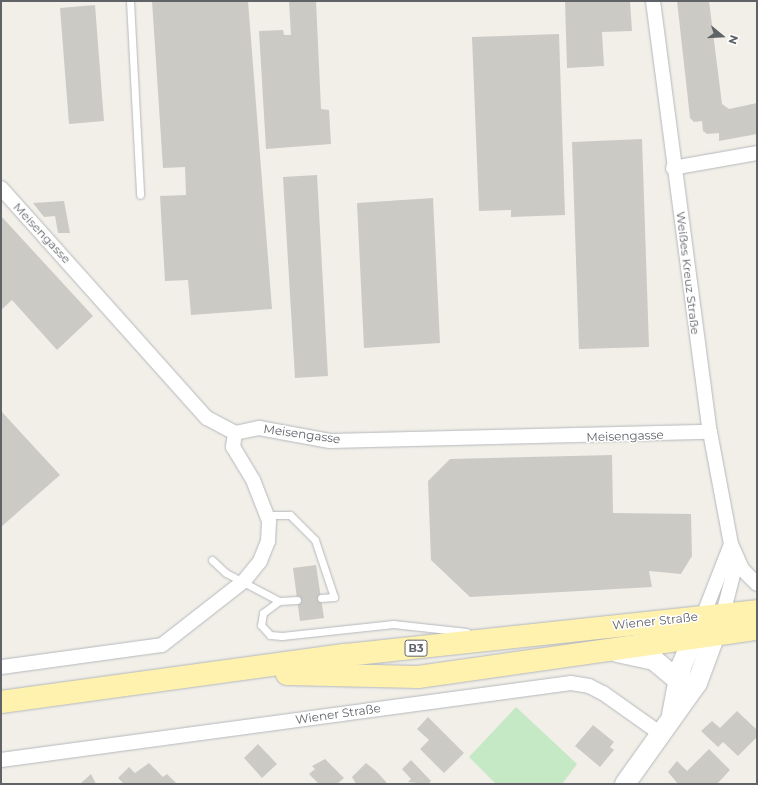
<!DOCTYPE html>
<html>
<head>
<meta charset="utf-8">
<style>
	body { margin:0 }
	#map { position:relative; width:758px; height:785px; overflow:hidden; background:#f1efe8; font-family:Montserrat,sans-serif }
	div>[style] { position:absolute }
	[style*='--x'] { left:calc(var(--x)*1px); top:calc(var(--y)*1px); width:calc(var(--w)*1px); rotate:calc(var(--a)*1deg) }
	.green>* { inset:0; background:#c5e8c5 }
	.building>* { inset:0; background:#cccac5 }
	.roads { filter:drop-shadow(0 0 1px #b5b8bc) drop-shadow(0 0 1px #b5b8bc) }
	.lane>* { height:7px; margin:-3.5px; padding:0 3.5px; transform-origin:3.5px; border-radius:3.5px; background:#fff }
	.street>* { height:14px; margin:-7px; padding:0 7px; transform-origin:7px; border-radius:7px; background:#fff }
	.secondary>* { height:20px; margin:-10px; padding:0 10px; transform-origin:10px; border-radius:10px; background:#fff }
	.primary>* { height:22px; margin:-11px; padding:0 11px; transform-origin:11px; border-radius:11px; background:#fff2af }
	span { translate:-50% -50%; white-space:nowrap; text-align:center; line-height:1.15; -webkit-text-stroke:3px #fff; paint-order:stroke }
	.shield-label span { padding:1px 3px; background:#fff; border:1px solid; border-radius:3px; -webkit-text-stroke-width:0 }
	.shield-label { font-size:11px; color:#5f6368; font-weight:700 }
	.street-label { font-size:12px; color:#5f6368 }
	.frame { position:absolute; inset:0; border:2px solid #5f6368; pointer-events:none }
	.north { position:absolute; left:702px; top:16px; width:40px; height:40px; -webkit-text-stroke:3px #fff; paint-order:stroke; rotate:108deg; font-size:11px; font-weight:700; line-height:16px; text-align:center; color:#5f6368 }
	.north::after { content:''; display:block; margin:auto; width:14px; height:18px; background:#5f6368; clip-path:polygon(50% 0,100% 100%,50% 72%,0 100%) }
</style>
</head>
<body>
<div id="map">
	<div class="green">
		<div style="clip-path:polygon(516px 707px,577px 764px,562px 784px,496px 784px,469px 757px)"></div>
	</div>
	<div class="building">
		<div style="clip-path:polygon(152px 1px,248px 1px,272px 309px,191px 315px,188px 280px,165px 281px,160px 196px,186px 195px,185px 167px,163px 168px)"></div>
		<div style="clip-path:polygon(289px 1px,316px 1px,321px 109px,329px 110px,331px 144px,266px 149px,259px 31px,283px 30px,284px 35px,291px 35px)"></div>
		<div style="clip-path:polygon(565px 1px,630px 1px,632px 31px,602px 32px,604px 66px,567px 68px)"></div>
		<div style="clip-path:polygon(677px 1px,709px 1px,722px 104px,729px 109px,757px 103px,757px 134px,719px 141px,719px 133px,707px 134px,703px 131px,702px 121px,694px 122px,690px 118px)"></div>
		<div style="clip-path:polygon(95px 5px,104px 121px,69px 124px,60px 8px)"></div>
		<div style="clip-path:polygon(559px 34px,565px 215px,511px 217px,511px 210px,479px 211px,472px 37px)"></div>
		<div style="clip-path:polygon(642px 139px,649px 347px,579px 349px,572px 142px)"></div>
		<div style="clip-path:polygon(317px 175px,328px 376px,295px 378px,283px 177px)"></div>
		<div style="clip-path:polygon(433px 198px,440px 343px,364px 348px,357px 203px)"></div>
		<div style="clip-path:polygon(64px 201px,70px 233px,58px 233px,55px 216px,44px 217px,33px 203px)"></div>
		<div style="clip-path:polygon(1px 216px,93px 316px,57px 350px,12px 300px,1px 310px)"></div>
		<div style="clip-path:polygon(1px 411px,60px 475px,1px 527px)"></div>
		<div style="clip-path:polygon(612px 455px,613px 513px,691px 514px,692px 556px,681px 574px,649px 571px,652px 587px,470px 597px,431px 560px,428px 481px,450px 459px)"></div>
		<div style="clip-path:polygon(316px 565px,324px 618px,300px 621px,293px 568px)"></div>
		<div style="clip-path:polygon(737px 711px,757px 730px,757px 737px,738px 756px,723px 742px,718px 747px,701px 731px,712px 721px,720px 728px)"></div>
		<div style="clip-path:polygon(428px 717px,464px 753px,444px 773px,420px 749px,429px 740px,417px 729px)"></div>
		<div style="clip-path:polygon(593px 725px,614px 742px,610px 747px,614px 750px,600px 767px,575px 746px)"></div>
		<div style="clip-path:polygon(258px 744px,277px 764px,262px 778px,244px 758px)"></div>
		<div style="clip-path:polygon(709px 749px,730px 770px,717px 784px,678px 784px,668px 772px,677px 761px,687px 771px)"></div>
		<div style="clip-path:polygon(325px 759px,344px 778px,337px 784px,319px 784px,309px 774px,315px 769px,312px 766px)"></div>
		<div style="clip-path:polygon(411px 760px,431px 781px,428px 784px,408px 782px,411px 779px,402px 769px)"></div>
		<div style="clip-path:polygon(149px 763px,163px 777px,167px 774px,177px 784px,124px 784px,118px 778px,129px 767px,135px 773px)"></div>
		<div style="clip-path:polygon(366px 763px,376px 771px,388px 784px,356px 784px,352px 777px)"></div>
		<div style="clip-path:polygon(91px 774px,96px 784px,80px 784px)"></div>
	</div>
	<div class="roads">
		<div class="lane">
			<div style="--x:130;--y:1;--w:194;--a:87"></div>
			<div style="--x:266;--y:515;--w:24;--a:0"></div>
			<div style="--x:290;--y:515;--w:35;--a:45"></div>
			<div style="--x:315;--y:540;--w:60;--a:71.6"></div>
			<div style="--x:334;--y:597;--w:13;--a:176"></div>
			<div style="--x:212;--y:560;--w:19;--a:43"></div>
			<div style="--x:226;--y:573;--w:60;--a:27.8"></div>
			<div style="--x:279;--y:601;--w:18;--a:-3"></div>
			<div style="--x:279;--y:601;--w:20;--a:143"></div>
			<div style="--x:263;--y:613;--w:12;--a:99"></div>
			<div style="--x:261;--y:625;--w:13;--a:48"></div>
			<div style="--x:270;--y:635;--w:12;--a:5"></div>
			<div style="--x:282;--y:636;--w:112;--a:-6.2"></div>
			<div style="--x:393;--y:624;--w:74;--a:6.2"></div>
		</div>
		<div class="street">
			<div style="--x:653;--y:1;--w:435;--a:82.5"></div>
			<div style="--x:710;--y:432;--w:114;--a:79.4"></div>
			<div style="--x:731;--y:544;--w:27;--a:66"></div>
			<div style="--x:742;--y:569;--w:21;--a:45"></div>
			<div style="--x:673;--y:168;--w:85;--a:-10.1"></div>
			<div style="--x:1;--y:188;--w:309;--a:48.2"></div>
			<div style="--x:207;--y:418;--w:32;--a:28"></div>
			<div style="--x:235;--y:433;--w:25;--a:-12"></div>
			<div style="--x:259;--y:428;--w:72;--a:10.4"></div>
			<div style="--x:330;--y:441;--w:380;--a:-1.4"></div>
			<div style="--x:723;--y:614;--w:57;--a:-75.7"></div>
			<div style="--x:703;--y:616;--w:77;--a:-68.7"></div>
			<div style="--x:1;--y:667;--w:162;--a:-7.8"></div>
			<div style="--x:162;--y:645;--w:104;--a:-38"></div>
			<div style="--x:244;--y:581;--w:26;--a:-51"></div>
			<div style="--x:260;--y:561;--w:22;--a:-68"></div>
			<div style="--x:268;--y:541;--w:20;--a:-87"></div>
			<div style="--x:269;--y:521;--w:44;--a:-111.3"></div>
			<div style="--x:253;--y:480;--w:39;--a:-121"></div>
			<div style="--x:233;--y:447;--w:14;--a:-82"></div>
			<div style="--x:1;--y:760;--w:575;--a:-7.69"></div>
			<div style="--x:571;--y:683;--w:18;--a:9"></div>
			<div style="--x:589;--y:686;--w:16;--a:27"></div>
			<div style="--x:603;--y:693;--w:71;--a:35.3"></div>
		</div>
		<div class="secondary">
			<div style="--x:617;--y:652;--w:38;--a:12"></div>
			<div style="--x:654;--y:660;--w:31;--a:40"></div>
			<div style="--x:672;--y:715;--w:49;--a:-79.4"></div>
			<div style="--x:681;--y:667;--w:46;--a:-66.8"></div>
			<div style="--x:625;--y:784;--w:124;--a:-54.5"></div>
			<div style="--x:697;--y:683;--w:66;--a:-69.6"></div>
		</div>
		<div class="primary">
			<div style="--x:287;--y:674;--w:131;--a:1.3"></div>
			<div style="--x:418;--y:677;--w:342;--a:-8.1"></div>
			<div style="--x:1;--y:702;--w:348;--a:-7.8"></div>
			<div style="--x:346;--y:655;--w:413;--a:-6.1"></div>
		</div>
	</div>
	<div class="shield-label">
		<span style="left:416px;top:648px">B3</span>
	</div>
	<div class="street-label">
		<span style="left:42px;top:233px;rotate:47deg">Meisengasse</span>
		<span style="left:688px;top:273px;rotate:83deg">Weißes Kreuz Straße</span>
		<span style="left:302px;top:434px;rotate:8deg">Meisengasse</span>
		<span style="left:625px;top:436px;rotate:-2deg">Meisengasse</span>
		<span style="left:655px;top:621px;rotate:-6deg">Wiener Straße</span>
		<span style="left:338px;top:714px;rotate:-8deg">Wiener Straße</span>
	</div>
	<div class="frame"></div>
	<div class="north">N</div>
</div>
</body>
</html>
